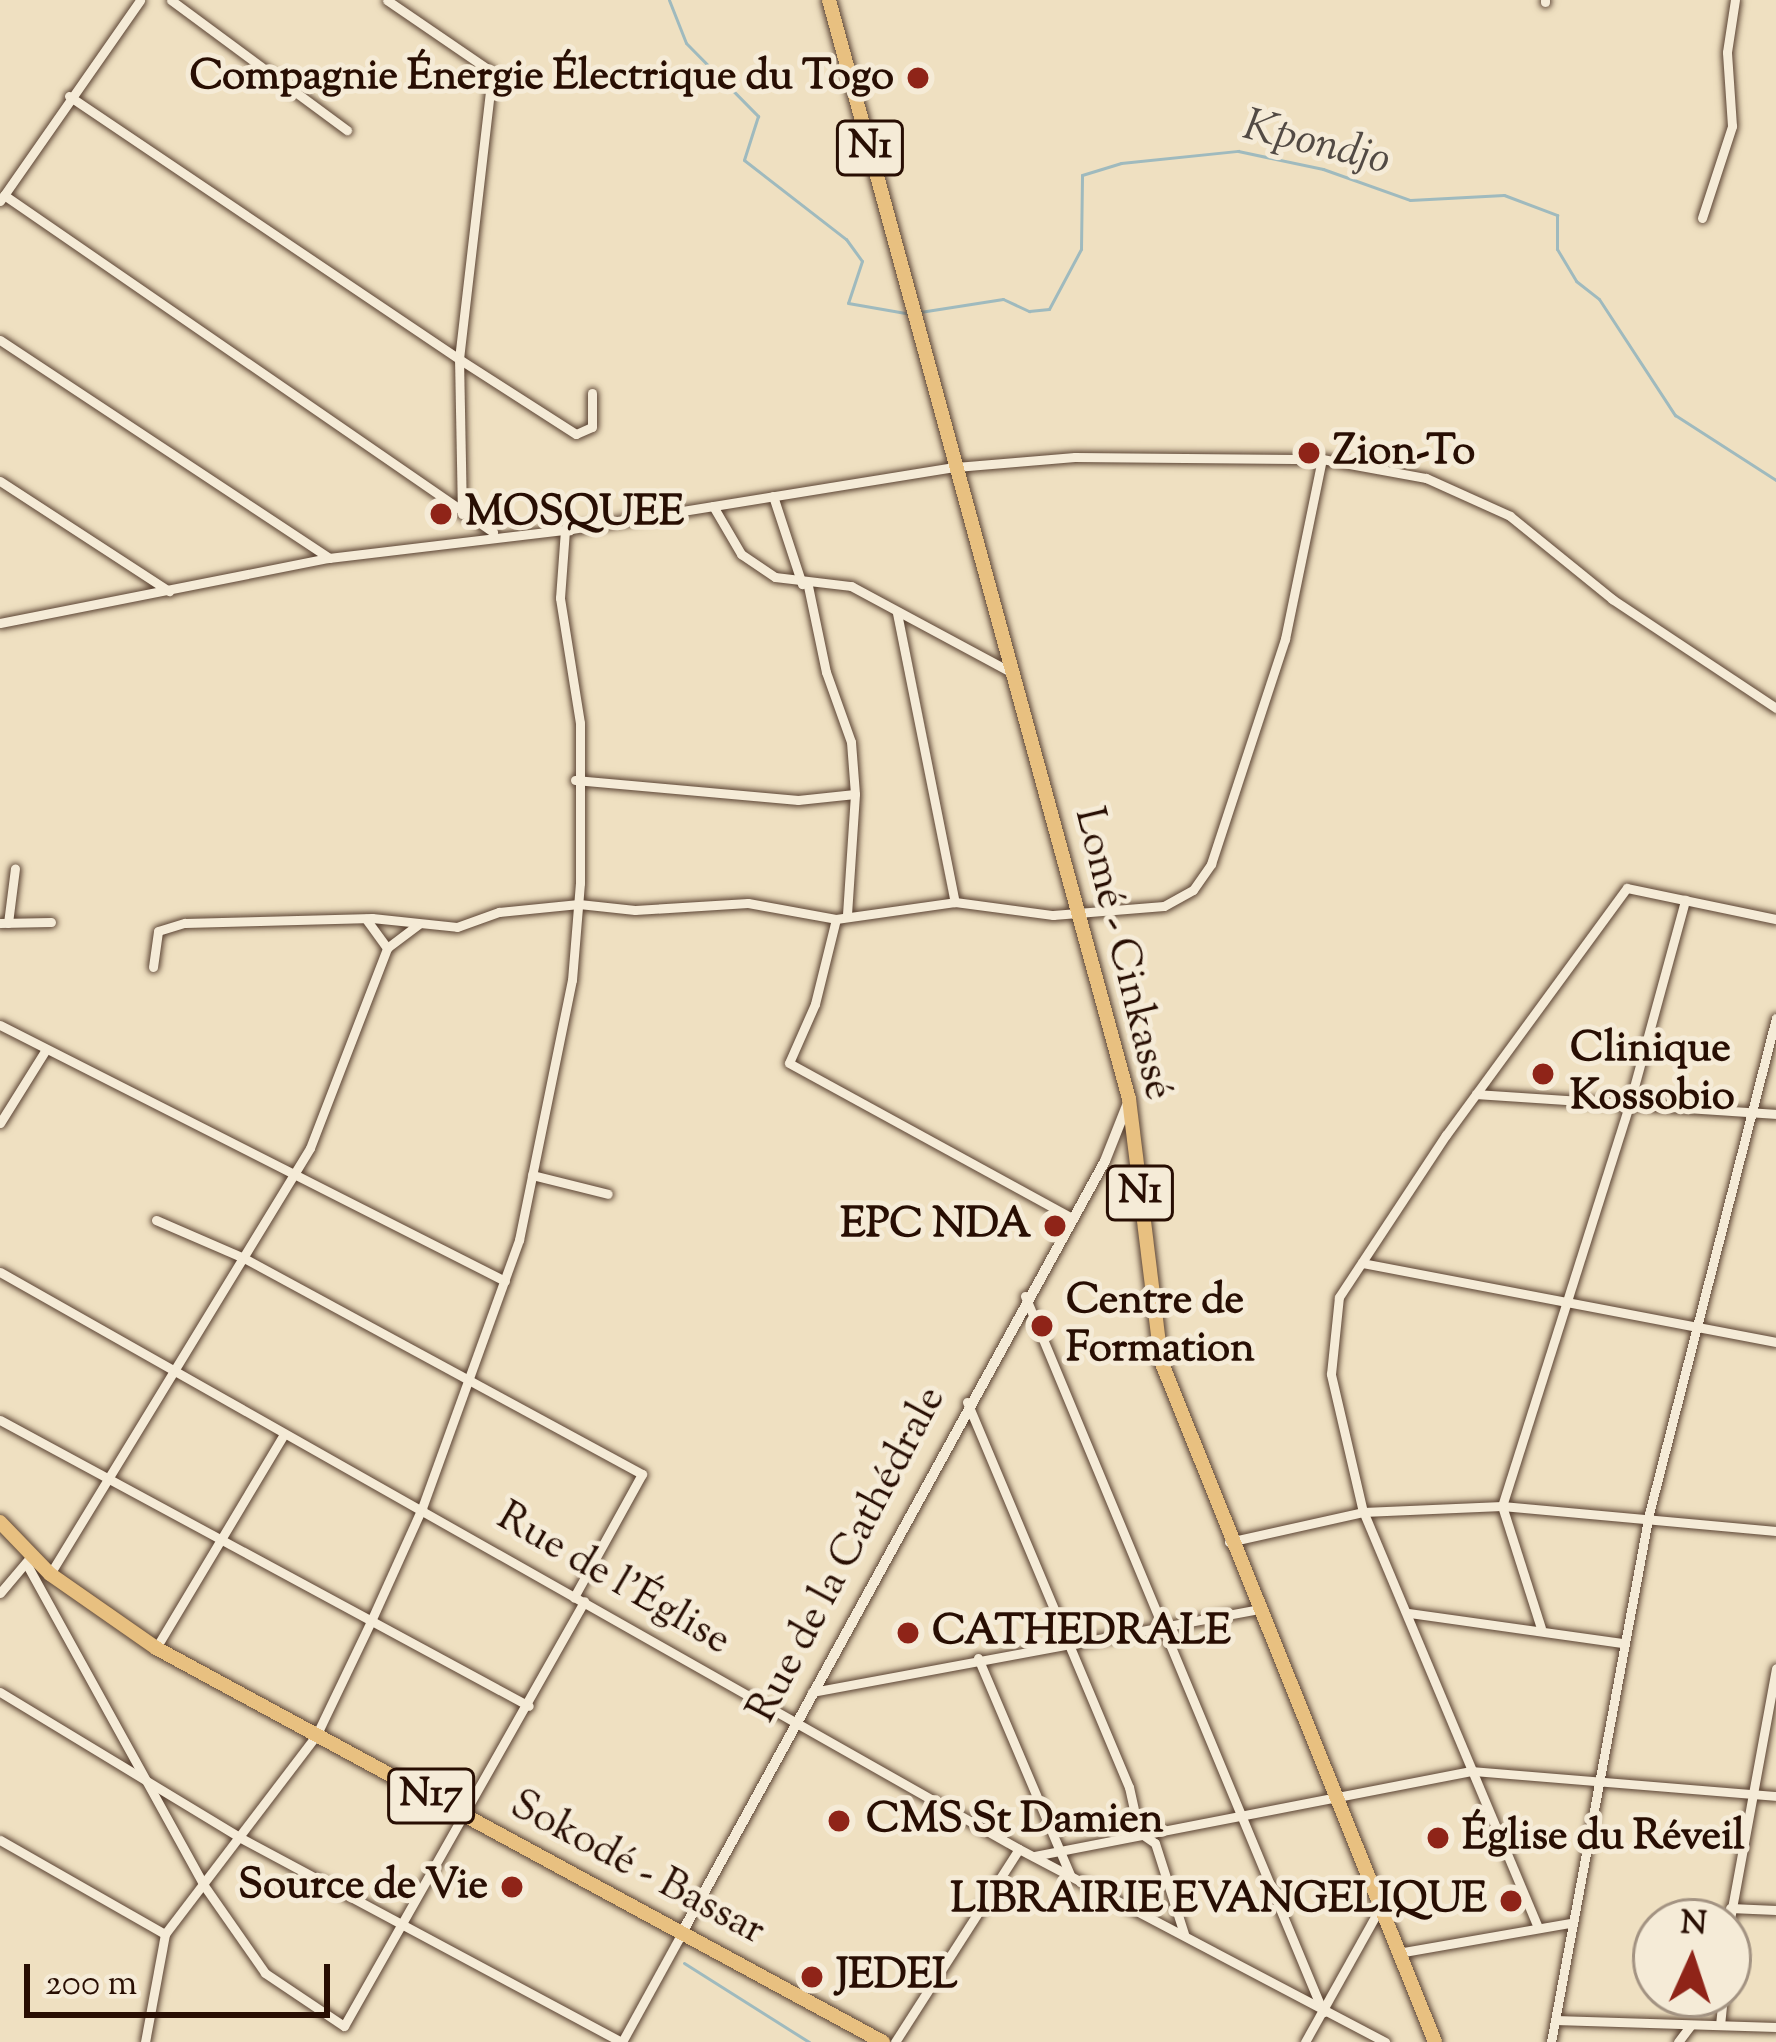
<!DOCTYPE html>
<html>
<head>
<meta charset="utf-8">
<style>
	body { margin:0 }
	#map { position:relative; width:1776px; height:2042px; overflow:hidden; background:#efe0c1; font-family:"Sorts Mill Goudy",serif }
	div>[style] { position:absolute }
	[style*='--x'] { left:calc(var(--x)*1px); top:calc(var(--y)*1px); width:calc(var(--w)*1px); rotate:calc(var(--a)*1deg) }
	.stream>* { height:3px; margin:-1.5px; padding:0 1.5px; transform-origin:1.5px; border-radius:1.5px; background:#9fbabe }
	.roads { filter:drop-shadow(0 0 3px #5a4232) drop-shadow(0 0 3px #5a4232) }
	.minor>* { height:9px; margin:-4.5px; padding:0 4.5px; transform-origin:4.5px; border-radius:4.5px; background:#f5ebd7 }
	.tertiary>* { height:10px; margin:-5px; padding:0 5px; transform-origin:5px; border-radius:5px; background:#f5ebd7 }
	.primary>* { height:14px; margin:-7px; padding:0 7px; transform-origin:7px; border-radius:7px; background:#e8c080 }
	.trunk>* { height:14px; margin:-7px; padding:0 7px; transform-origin:7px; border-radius:7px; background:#e8c080 }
	.dots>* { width:33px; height:33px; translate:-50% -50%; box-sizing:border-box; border:6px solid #f5ebd7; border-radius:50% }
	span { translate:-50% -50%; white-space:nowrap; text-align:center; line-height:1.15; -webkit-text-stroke:10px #f5ebd7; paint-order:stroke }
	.shield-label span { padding:3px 9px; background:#f5ebd7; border:3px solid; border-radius:9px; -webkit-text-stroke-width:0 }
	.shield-label { font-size:39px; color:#280e03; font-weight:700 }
	.poi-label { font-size:42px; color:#280e03; font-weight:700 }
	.right { translate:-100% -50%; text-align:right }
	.left { translate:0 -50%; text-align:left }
	.street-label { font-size:42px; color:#280e03 }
	.water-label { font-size:45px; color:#524a44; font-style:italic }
	.north { position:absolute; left:1632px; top:1898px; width:120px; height:120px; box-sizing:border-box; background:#f5ebd7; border:3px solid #a39382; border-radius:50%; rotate:3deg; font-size:33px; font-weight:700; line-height:48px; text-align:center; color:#280e03 }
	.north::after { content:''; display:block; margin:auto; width:42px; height:54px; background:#8f2418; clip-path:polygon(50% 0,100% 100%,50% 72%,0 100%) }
	.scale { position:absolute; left:24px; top:1964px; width:306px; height:54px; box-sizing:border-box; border:6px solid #280e03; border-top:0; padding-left:15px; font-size:36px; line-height:42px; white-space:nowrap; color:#280e03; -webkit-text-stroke:9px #f5ebd7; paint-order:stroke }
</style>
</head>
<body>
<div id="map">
	<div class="stream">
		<div style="--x:669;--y:0;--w:46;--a:68.4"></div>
		<div style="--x:686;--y:43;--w:103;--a:45.4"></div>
		<div style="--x:758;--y:116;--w:46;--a:107.7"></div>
		<div style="--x:744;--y:160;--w:129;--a:37.8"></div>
		<div style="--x:846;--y:239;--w:27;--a:54"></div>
		<div style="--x:862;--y:261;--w:44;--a:108.4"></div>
		<div style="--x:848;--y:303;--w:64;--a:9.9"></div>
		<div style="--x:920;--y:312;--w:84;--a:-8.9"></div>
		<div style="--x:1003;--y:299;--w:29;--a:25"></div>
		<div style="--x:1029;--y:311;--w:20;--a:-6"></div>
		<div style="--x:1049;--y:309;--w:68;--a:-61.9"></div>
		<div style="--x:1081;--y:249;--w:74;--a:-89.2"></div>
		<div style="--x:1082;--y:175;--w:41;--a:-17.1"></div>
		<div style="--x:1121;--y:163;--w:118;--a:-5.9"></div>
		<div style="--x:1238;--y:151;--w:87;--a:12"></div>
		<div style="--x:1323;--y:169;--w:92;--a:19.6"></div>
		<div style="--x:1410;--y:200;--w:94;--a:-3"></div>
		<div style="--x:1504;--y:195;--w:57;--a:20.7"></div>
		<div style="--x:1557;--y:215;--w:34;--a:90"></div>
		<div style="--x:1557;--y:249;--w:37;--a:59"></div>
		<div style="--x:1576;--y:281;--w:29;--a:38"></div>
		<div style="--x:1599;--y:299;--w:139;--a:56.8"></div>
		<div style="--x:1675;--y:415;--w:120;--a:32.8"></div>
		<div style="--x:684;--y:1963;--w:148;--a:32.3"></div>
	</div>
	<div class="roads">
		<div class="minor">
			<div style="--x:171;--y:0;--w:219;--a:36.5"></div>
			<div style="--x:1545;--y:0;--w:2;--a:90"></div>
			<div style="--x:69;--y:96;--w:470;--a:34"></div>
			<div style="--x:459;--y:359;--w:289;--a:-83.4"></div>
			<div style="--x:492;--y:72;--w:127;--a:-145.6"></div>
			<div style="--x:4;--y:195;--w:594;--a:34.57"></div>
			<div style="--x:0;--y:201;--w:245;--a:-55.1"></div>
			<div style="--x:1702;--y:218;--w:97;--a:-71.9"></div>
			<div style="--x:1732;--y:126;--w:74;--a:-93.9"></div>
			<div style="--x:1727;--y:52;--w:53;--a:-81.3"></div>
			<div style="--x:0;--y:340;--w:395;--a:33.5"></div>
			<div style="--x:0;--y:481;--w:202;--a:33.1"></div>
			<div style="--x:773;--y:496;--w:93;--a:71.8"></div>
			<div style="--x:713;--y:506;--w:56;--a:59.7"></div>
			<div style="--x:741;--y:554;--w:41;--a:34.1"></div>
			<div style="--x:775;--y:577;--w:77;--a:6.8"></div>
			<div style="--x:851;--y:586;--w:182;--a:28.3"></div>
			<div style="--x:462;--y:514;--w:155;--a:-91.1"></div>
			<div style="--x:459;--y:359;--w:139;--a:32.7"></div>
			<div style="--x:576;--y:434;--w:17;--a:-24"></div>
			<div style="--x:592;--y:427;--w:34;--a:-90"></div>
			<div style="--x:808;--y:586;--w:88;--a:78.2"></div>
			<div style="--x:826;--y:672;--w:74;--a:70.3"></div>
			<div style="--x:851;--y:742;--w:52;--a:85.6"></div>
			<div style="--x:897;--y:613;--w:295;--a:78.7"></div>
			<div style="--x:0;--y:623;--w:335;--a:-11.2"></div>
			<div style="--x:329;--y:558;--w:238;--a:-6.8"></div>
			<div style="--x:565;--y:530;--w:396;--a:-9.2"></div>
			<div style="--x:956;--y:467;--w:119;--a:-4.8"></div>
			<div style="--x:1075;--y:457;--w:247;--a:0.5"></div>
			<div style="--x:1322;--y:459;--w:106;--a:10.4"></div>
			<div style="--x:1426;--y:478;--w:92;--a:24.3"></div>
			<div style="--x:1510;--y:516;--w:132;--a:39.1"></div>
			<div style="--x:1612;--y:599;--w:197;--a:33.6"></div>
			<div style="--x:575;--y:780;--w:224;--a:5.1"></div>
			<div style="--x:798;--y:800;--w:57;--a:-6"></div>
			<div style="--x:855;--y:794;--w:122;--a:93.8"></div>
			<div style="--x:366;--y:919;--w:36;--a:54"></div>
			<div style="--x:836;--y:919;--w:88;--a:103.9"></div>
			<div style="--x:815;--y:1004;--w:64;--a:113.8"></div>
			<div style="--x:789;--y:1063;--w:318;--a:28.7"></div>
			<div style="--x:0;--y:923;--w:51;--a:-1.1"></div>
			<div style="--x:8;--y:923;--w:55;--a:-82.7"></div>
			<div style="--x:153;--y:967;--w:36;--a:-82"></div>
			<div style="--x:158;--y:931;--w:28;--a:-17"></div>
			<div style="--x:185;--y:923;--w:187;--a:-1.5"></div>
			<div style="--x:372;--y:918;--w:85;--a:6"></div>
			<div style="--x:457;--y:927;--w:45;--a:-19.7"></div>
			<div style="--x:499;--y:912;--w:80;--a:-5.7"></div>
			<div style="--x:579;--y:904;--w:56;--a:6.1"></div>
			<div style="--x:635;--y:910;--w:113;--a:-3.5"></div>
			<div style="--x:748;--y:903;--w:89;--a:10.3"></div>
			<div style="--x:836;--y:919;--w:120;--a:-8.1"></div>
			<div style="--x:955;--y:902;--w:99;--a:7.6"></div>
			<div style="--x:1053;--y:915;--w:111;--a:-4.6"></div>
			<div style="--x:1164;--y:906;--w:33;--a:-29"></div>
			<div style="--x:1193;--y:890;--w:32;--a:-55"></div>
			<div style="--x:1211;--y:864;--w:237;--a:-71.8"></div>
			<div style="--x:1285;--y:639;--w:184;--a:-78.4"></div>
			<div style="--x:0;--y:1025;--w:566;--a:26.88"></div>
			<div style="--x:1476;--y:1094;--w:301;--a:3.8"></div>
			<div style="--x:0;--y:1123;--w:85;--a:-58"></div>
			<div style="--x:532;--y:1175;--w:78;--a:14"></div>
			<div style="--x:156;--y:1220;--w:96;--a:23.4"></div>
			<div style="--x:244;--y:1258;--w:453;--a:28.5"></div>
			<div style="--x:642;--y:1474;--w:141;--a:118.9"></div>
			<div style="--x:1362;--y:1263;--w:421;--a:10.8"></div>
			<div style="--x:0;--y:1272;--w:1171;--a:29.52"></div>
			<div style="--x:1019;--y:1849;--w:414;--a:27.8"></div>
			<div style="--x:1025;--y:1296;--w:776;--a:67.4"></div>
			<div style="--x:967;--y:1402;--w:418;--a:67.2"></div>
			<div style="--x:1129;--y:1787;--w:46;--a:77.5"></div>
			<div style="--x:1139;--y:1832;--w:19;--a:35"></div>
			<div style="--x:1155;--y:1843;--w:96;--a:72.3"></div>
			<div style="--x:0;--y:1420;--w:601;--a:28.4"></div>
			<div style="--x:1229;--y:1542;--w:137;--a:-12.6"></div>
			<div style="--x:1363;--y:1512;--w:139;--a:-2.5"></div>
			<div style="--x:1502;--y:1506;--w:275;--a:5.2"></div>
			<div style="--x:26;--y:1563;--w:367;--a:61.1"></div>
			<div style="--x:203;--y:1884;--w:108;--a:55.1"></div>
			<div style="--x:265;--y:1973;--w:95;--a:33.9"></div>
			<div style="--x:344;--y:2026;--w:488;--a:-60.5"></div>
			<div style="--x:50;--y:1574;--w:499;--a:-58.6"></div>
			<div style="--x:310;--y:1148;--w:214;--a:-68.9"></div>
			<div style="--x:387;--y:948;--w:40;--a:-37"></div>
			<div style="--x:0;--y:1593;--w:43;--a:-49.7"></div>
			<div style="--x:1409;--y:1613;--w:216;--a:8"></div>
			<div style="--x:1541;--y:1628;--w:128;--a:-107.7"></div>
			<div style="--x:1502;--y:1506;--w:417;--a:-72.4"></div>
			<div style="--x:1628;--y:1109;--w:217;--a:-74.7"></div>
			<div style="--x:156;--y:1648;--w:249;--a:-59.1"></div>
			<div style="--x:978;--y:1658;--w:236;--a:67"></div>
			<div style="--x:0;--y:1692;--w:280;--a:31.2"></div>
			<div style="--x:239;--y:1837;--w:434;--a:28.2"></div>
			<div style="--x:622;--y:2042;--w:127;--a:-61.2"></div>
			<div style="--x:812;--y:1692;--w:454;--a:-10.5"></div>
			<div style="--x:0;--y:1840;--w:190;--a:29.7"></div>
			<div style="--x:1034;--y:1856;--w:446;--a:-11"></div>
			<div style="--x:1472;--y:1771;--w:305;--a:4.7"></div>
			<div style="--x:1730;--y:1908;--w:46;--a:2.5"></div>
			<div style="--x:1537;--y:1925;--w:448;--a:-112.8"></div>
			<div style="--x:1363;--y:1512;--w:142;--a:-103.1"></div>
			<div style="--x:1331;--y:1374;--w:77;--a:-84.1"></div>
			<div style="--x:1339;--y:1297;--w:194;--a:-56.6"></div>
			<div style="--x:1446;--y:1135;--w:306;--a:-53.8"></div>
			<div style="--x:1627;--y:888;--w:152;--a:11.8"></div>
			<div style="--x:1728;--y:1930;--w:266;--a:-79.6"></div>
			<div style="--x:1398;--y:1953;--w:175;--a:-9.9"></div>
			<div style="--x:1555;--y:2020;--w:221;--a:1.8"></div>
			<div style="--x:1720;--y:2025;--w:31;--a:-84"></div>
			<div style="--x:145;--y:2042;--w:110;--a:-79.5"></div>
			<div style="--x:165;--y:1934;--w:249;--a:-52.7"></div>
			<div style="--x:316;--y:1736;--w:127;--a:-64.4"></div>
			<div style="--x:371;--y:1621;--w:124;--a:-65.7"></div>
			<div style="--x:422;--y:1508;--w:285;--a:-70.1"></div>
			<div style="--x:519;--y:1240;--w:265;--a:-78.5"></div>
			<div style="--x:572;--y:980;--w:97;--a:-85.3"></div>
			<div style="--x:580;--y:883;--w:160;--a:-90"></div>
			<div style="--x:580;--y:723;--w:127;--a:-99.1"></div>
			<div style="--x:560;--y:598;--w:68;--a:-85.8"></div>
			<div style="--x:895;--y:2042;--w:229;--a:-57.3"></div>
			<div style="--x:1305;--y:2042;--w:154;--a:-60.8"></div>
			<div style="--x:1551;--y:2042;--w:537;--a:-79.49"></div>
			<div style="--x:1649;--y:1514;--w:512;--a:-75.64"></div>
			<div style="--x:1678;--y:2042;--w:21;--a:-53"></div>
		</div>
		<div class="tertiary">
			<div style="--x:684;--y:1929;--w:876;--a:-61.27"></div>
			<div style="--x:1105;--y:1161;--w:62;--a:-68.4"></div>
		</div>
		<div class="primary">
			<div style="--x:0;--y:1522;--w:72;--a:46.1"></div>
			<div style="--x:50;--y:1574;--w:129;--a:34.9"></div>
			<div style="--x:156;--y:1648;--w:827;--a:28.46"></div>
		</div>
		<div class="trunk">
			<div style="--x:829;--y:0;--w:1139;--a:74.73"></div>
			<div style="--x:1129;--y:1099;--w:264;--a:83"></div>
			<div style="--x:1161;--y:1361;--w:734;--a:68.08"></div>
		</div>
	</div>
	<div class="dots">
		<div style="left:918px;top:78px;background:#8f2418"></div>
		<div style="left:1309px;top:453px;background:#8f2418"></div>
		<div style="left:441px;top:514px;background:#8f2418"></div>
		<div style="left:1543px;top:1074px;background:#8f2418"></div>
		<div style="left:1055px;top:1226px;background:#8f2418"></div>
		<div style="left:1042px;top:1326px;background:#8f2418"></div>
		<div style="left:908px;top:1633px;background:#8f2418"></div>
		<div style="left:839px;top:1821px;background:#8f2418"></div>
		<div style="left:1438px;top:1838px;background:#8f2418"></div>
		<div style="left:512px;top:1887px;background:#8f2418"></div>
		<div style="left:1511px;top:1901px;background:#8f2418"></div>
		<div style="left:812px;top:1977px;background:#8f2418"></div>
	</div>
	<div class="shield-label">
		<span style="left:870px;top:148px">N1</span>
		<span style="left:1140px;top:1193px">N1</span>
		<span style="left:431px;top:1796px">N17</span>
	</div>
	<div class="poi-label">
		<span class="right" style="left:894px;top:78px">Compagnie Énergie Électrique du Togo</span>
		<span class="left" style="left:1333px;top:453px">Zion-To</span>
		<span class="left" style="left:465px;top:514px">MOSQUEE</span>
		<span class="left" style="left:1570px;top:1074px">Clinique<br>Kossobio</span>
		<span class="right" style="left:1031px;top:1226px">EPC NDA</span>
		<span class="left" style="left:1066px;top:1326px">Centre de<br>Formation</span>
		<span class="left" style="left:932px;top:1633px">CATHEDRALE</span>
		<span class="left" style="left:866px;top:1821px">CMS St Damien</span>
		<span class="left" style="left:1462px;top:1838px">Église du Réveil</span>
		<span class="right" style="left:488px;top:1887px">Source de Vie</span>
		<span class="right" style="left:1487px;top:1901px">LIBRAIRIE EVANGELIQUE</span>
		<span class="left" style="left:836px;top:1977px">JEDEL</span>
	</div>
	<div class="street-label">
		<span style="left:1122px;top:954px;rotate:76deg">Lomé - Cinkassé</span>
		<span style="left:848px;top:1555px;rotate:-62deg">Rue de la Cathédrale</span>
		<span style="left:613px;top:1580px;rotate:30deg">Rue de l'Église</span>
		<span style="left:637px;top:1869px;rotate:28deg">Sokodé - Bassar</span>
	</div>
	<div class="water-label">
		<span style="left:1316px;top:145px;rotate:14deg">Kpondjo</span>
	</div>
	<div class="north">N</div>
	<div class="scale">200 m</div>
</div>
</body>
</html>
